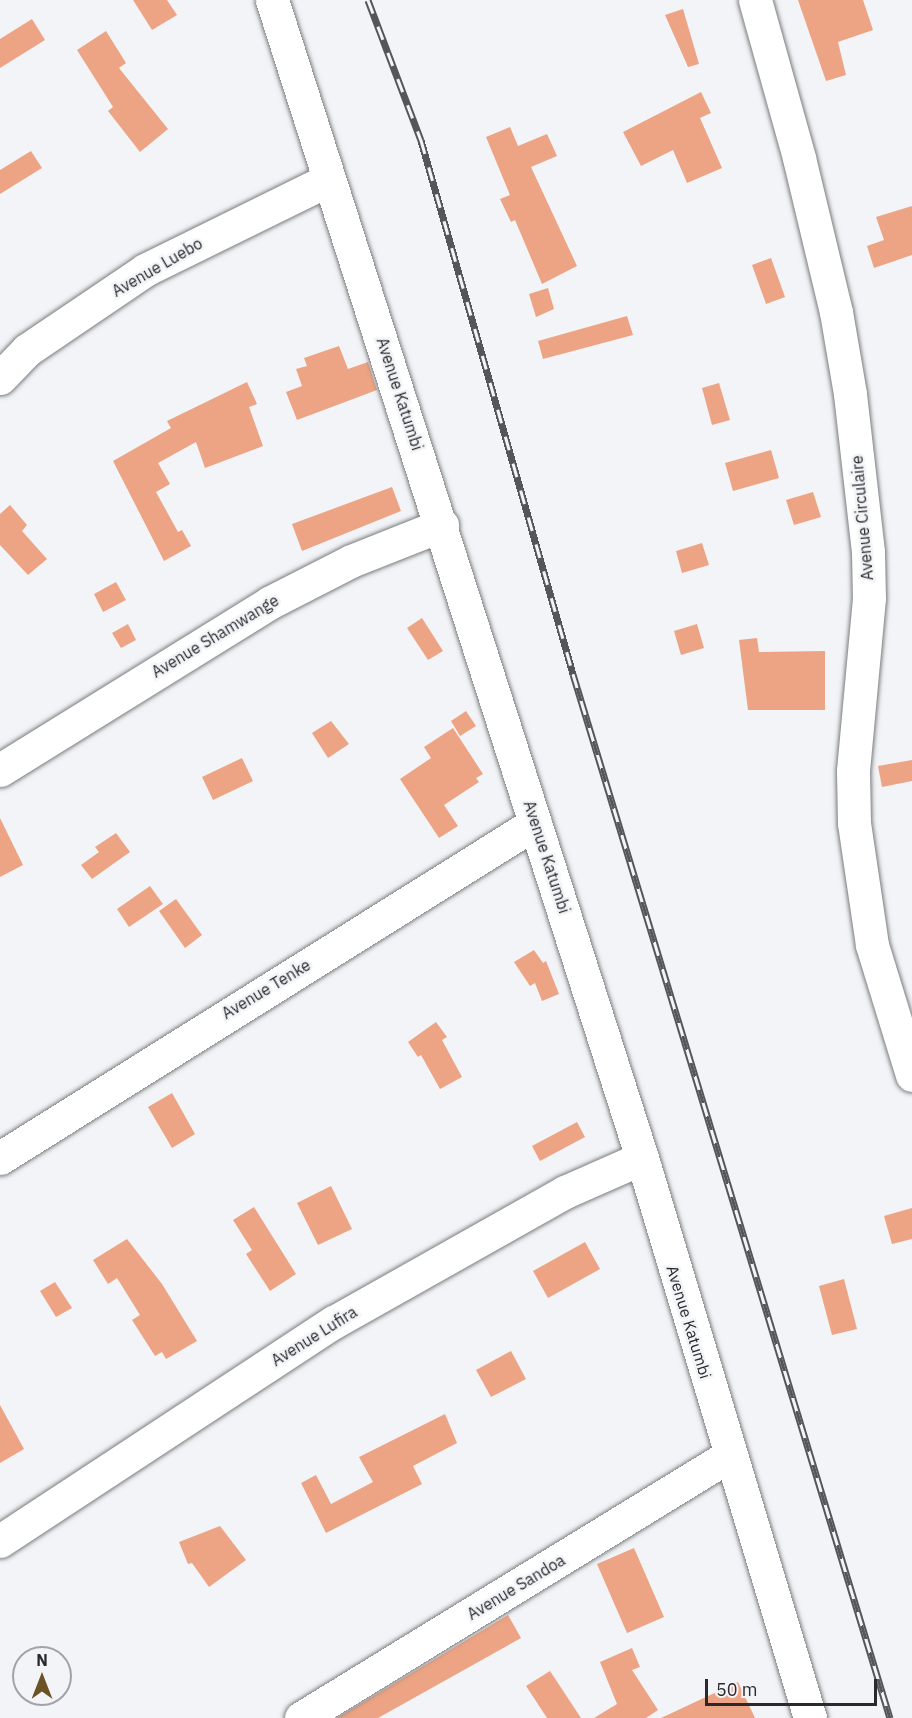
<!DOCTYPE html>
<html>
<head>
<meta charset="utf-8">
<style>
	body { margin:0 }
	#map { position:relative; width:912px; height:1718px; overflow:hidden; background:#f2f4f7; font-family:"IBM Plex Sans",sans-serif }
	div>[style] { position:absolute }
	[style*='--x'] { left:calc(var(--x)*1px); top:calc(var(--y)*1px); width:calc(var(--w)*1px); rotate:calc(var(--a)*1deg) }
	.building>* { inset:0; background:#eda485 }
	.roads { filter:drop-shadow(0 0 2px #7b7c7f) drop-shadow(0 0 2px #7b7c7f) }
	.minor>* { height:33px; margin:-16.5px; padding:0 16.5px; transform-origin:16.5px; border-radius:16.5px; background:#fff }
	.rail>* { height:7px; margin-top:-3.5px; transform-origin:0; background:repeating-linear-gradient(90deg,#f2f4f7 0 14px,#555658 0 28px); box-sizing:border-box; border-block:2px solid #555658 }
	span { translate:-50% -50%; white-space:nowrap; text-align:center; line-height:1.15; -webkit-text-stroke:5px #f2f4f7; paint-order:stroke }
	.street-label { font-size:16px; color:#2a2a2c }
	.north { position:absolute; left:12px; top:1646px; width:60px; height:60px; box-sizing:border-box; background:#f2f4f7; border:2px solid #a2a3a6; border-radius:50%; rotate:0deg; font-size:16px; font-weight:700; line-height:24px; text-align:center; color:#2a2a2c }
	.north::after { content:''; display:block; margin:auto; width:21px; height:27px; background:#6b5323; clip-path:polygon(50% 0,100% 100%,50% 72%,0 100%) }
	.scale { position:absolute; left:705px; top:1679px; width:172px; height:27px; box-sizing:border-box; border:3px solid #2a2a2c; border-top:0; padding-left:8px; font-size:18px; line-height:21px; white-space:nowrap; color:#2a2a2c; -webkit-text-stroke:4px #f2f4f7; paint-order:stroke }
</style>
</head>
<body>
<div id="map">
	<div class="building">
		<div style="clip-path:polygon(133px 0,167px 0,177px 15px,152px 30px)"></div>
		<div style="clip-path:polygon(798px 0,863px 0,873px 30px,838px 42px,846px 75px,826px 81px)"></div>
		<div style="clip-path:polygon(683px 9px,699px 64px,688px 67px,665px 15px)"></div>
		<div style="clip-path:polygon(32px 19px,45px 40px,0 68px,0 39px)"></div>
		<div style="clip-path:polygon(106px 31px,126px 63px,119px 68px,168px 129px,140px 152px,108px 111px,113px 107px,77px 50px)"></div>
		<div style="clip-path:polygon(701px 92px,711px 113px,700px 118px,722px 168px,687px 183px,673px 150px,641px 166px,623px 132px)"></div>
		<div style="clip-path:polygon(510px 127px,518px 146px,547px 134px,557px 156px,531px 167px,577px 266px,542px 284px,515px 220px,511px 222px,500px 199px,510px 195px,486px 137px)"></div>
		<div style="clip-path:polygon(31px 151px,42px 168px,0 194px,0 170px)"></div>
		<div style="clip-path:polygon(912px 206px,912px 255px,874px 268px,867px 246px,884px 240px,876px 217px)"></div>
		<div style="clip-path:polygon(771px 258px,785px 297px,766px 304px,752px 265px)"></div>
		<div style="clip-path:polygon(548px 288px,554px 309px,536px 317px,529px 294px)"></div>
		<div style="clip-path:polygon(627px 316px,633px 335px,543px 359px,538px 341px)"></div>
		<div style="clip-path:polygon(339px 346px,348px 369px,368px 362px,377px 390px,297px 420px,286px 392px,302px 386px,296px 369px,307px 366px,304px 358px)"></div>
		<div style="clip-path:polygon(247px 382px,257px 404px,249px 407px,263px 446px,205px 468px,196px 442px,158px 463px,170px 484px,156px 492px,178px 532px,182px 530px,191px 546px,164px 561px,113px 461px,171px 428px,167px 421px)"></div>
		<div style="clip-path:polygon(719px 383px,730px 420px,712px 425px,702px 388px)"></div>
		<div style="clip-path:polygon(771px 450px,779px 478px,733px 491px,725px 463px)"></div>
		<div style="clip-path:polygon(392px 487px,401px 511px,302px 551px,292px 524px)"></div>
		<div style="clip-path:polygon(813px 492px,821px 517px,794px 525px,786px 500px)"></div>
		<div style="clip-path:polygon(10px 505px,27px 525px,22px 531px,47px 559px,28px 575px,0 545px,0 514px)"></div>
		<div style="clip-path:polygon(702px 543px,709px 565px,682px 573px,676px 551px)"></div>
		<div style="clip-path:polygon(116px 582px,126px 600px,103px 612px,94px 594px)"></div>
		<div style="clip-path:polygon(422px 618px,443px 651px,428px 660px,407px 628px)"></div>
		<div style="clip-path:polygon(128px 624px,136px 640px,121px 648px,112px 633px)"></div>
		<div style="clip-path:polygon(697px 624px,704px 648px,681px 655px,674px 631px)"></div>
		<div style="clip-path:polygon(757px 638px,759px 652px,825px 651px,825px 710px,748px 710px,739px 640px)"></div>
		<div style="clip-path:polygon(466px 711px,476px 726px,460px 736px,451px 721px)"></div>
		<div style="clip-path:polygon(331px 721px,349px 744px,328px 758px,312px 733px)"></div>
		<div style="clip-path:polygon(453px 728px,483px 774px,476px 778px,479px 782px,444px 805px,458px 826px,439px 838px,400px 779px,431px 758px,424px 747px)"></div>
		<div style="clip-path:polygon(242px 758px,253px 781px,213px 800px,202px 777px)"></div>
		<div style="clip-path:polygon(912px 760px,912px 781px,882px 787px,878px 766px)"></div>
		<div style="clip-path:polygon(0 818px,23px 865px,0 877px)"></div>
		<div style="clip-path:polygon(116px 833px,130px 852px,92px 879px,81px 865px,99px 852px,95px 847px)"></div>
		<div style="clip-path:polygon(150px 886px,163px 904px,129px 927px,117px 909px)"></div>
		<div style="clip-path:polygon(176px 899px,202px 935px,185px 948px,159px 911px)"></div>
		<div style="clip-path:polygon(534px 950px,543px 963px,546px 961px,559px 994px,542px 1001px,535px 983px,530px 986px,514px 962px)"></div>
		<div style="clip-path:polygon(436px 1022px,447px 1037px,442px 1040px,462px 1077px,440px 1089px,421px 1055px,418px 1057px,408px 1042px)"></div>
		<div style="clip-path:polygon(172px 1093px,195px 1134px,172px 1148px,148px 1107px)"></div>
		<div style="clip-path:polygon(577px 1122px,585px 1137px,540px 1161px,532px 1146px)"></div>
		<div style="clip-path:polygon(331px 1186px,352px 1229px,318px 1245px,297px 1203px)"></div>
		<div style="clip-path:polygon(254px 1207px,296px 1274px,270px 1291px,246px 1254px,252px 1250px,233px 1220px)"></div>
		<div style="clip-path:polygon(912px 1208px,912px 1239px,892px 1244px,884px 1216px)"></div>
		<div style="clip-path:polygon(127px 1239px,162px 1284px,197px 1341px,166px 1359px,162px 1352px,155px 1356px,132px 1320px,140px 1315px,117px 1278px,108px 1284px,93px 1260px)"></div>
		<div style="clip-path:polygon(585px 1242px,600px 1269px,548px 1298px,533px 1271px)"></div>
		<div style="clip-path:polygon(844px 1279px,857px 1329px,832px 1335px,819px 1286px)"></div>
		<div style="clip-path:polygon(55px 1282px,72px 1308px,56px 1317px,40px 1291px)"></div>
		<div style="clip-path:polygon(511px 1351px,526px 1379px,491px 1397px,476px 1370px)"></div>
		<div style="clip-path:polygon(0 1405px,24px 1449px,0 1463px)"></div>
		<div style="clip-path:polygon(445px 1414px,457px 1443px,413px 1466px,422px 1484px,326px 1533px,301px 1483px,316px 1475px,331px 1504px,373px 1482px,359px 1457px)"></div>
		<div style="clip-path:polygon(220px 1526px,246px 1560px,209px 1587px,192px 1563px,188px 1564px,179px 1542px)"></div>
		<div style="clip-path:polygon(634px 1548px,664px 1617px,627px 1633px,597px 1564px)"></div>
		<div style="clip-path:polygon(508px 1615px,521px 1638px,378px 1718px,337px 1718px)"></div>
		<div style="clip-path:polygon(632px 1648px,640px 1667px,632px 1670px,658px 1710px,646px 1718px,594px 1718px,617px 1704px,600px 1662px)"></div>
		<div style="clip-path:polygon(550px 1671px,581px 1718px,547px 1718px,526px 1686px)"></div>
		<div style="clip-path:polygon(738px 1682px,755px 1718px,661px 1718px)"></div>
	</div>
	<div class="roads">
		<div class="minor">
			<div style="--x:272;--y:0;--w:1216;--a:72.28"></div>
			<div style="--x:642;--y:1158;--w:585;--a:73.3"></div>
			<div style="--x:755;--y:0;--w:164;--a:74.4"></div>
			<div style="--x:799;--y:158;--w:158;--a:76.5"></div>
			<div style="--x:836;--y:312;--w:83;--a:80.3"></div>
			<div style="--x:850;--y:394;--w:159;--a:83.5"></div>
			<div style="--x:868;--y:552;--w:46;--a:88.8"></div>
			<div style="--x:869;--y:598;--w:174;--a:95.3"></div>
			<div style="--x:853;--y:771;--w:52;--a:88.9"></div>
			<div style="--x:854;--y:823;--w:123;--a:81.6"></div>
			<div style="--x:872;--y:945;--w:136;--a:72.9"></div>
			<div style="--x:0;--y:378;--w:39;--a:-46"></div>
			<div style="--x:27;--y:350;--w:143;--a:-34.1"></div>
			<div style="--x:145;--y:270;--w:204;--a:-26.2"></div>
			<div style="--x:0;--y:770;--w:317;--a:-31.8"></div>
			<div style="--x:269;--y:603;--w:92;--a:-27.1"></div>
			<div style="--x:351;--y:561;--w:98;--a:-21.6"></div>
			<div style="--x:0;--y:1158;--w:631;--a:-32.05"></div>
			<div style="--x:0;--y:1541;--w:399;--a:-33.3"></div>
			<div style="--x:334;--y:1322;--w:265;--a:-29.4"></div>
			<div style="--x:565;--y:1192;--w:84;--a:-23.8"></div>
			<div style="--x:301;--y:1718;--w:503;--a:-31.51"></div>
		</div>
	</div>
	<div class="rail">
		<div style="--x:368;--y:0;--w:150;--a:69.3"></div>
		<div style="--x:421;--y:140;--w:555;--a:74.11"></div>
		<div style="--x:573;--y:674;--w:1091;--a:73.11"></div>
	</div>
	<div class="street-label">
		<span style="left:157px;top:267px;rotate:-30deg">Avenue Luebo</span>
		<span style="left:400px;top:394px;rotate:72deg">Avenue Katumbi</span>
		<span style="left:862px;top:518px;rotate:-95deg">Avenue Circulaire</span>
		<span style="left:215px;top:636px;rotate:-31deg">Avenue Shamwange</span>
		<span style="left:547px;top:857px;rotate:72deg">Avenue Katumbi</span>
		<span style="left:266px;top:989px;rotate:-31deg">Avenue Tenke</span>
		<span style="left:689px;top:1322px;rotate:73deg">Avenue Katumbi</span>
		<span style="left:314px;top:1336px;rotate:-32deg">Avenue Lufira</span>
		<span style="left:516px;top:1587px;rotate:-31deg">Avenue Sandoa</span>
	</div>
	<div class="north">N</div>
	<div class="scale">50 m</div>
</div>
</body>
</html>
